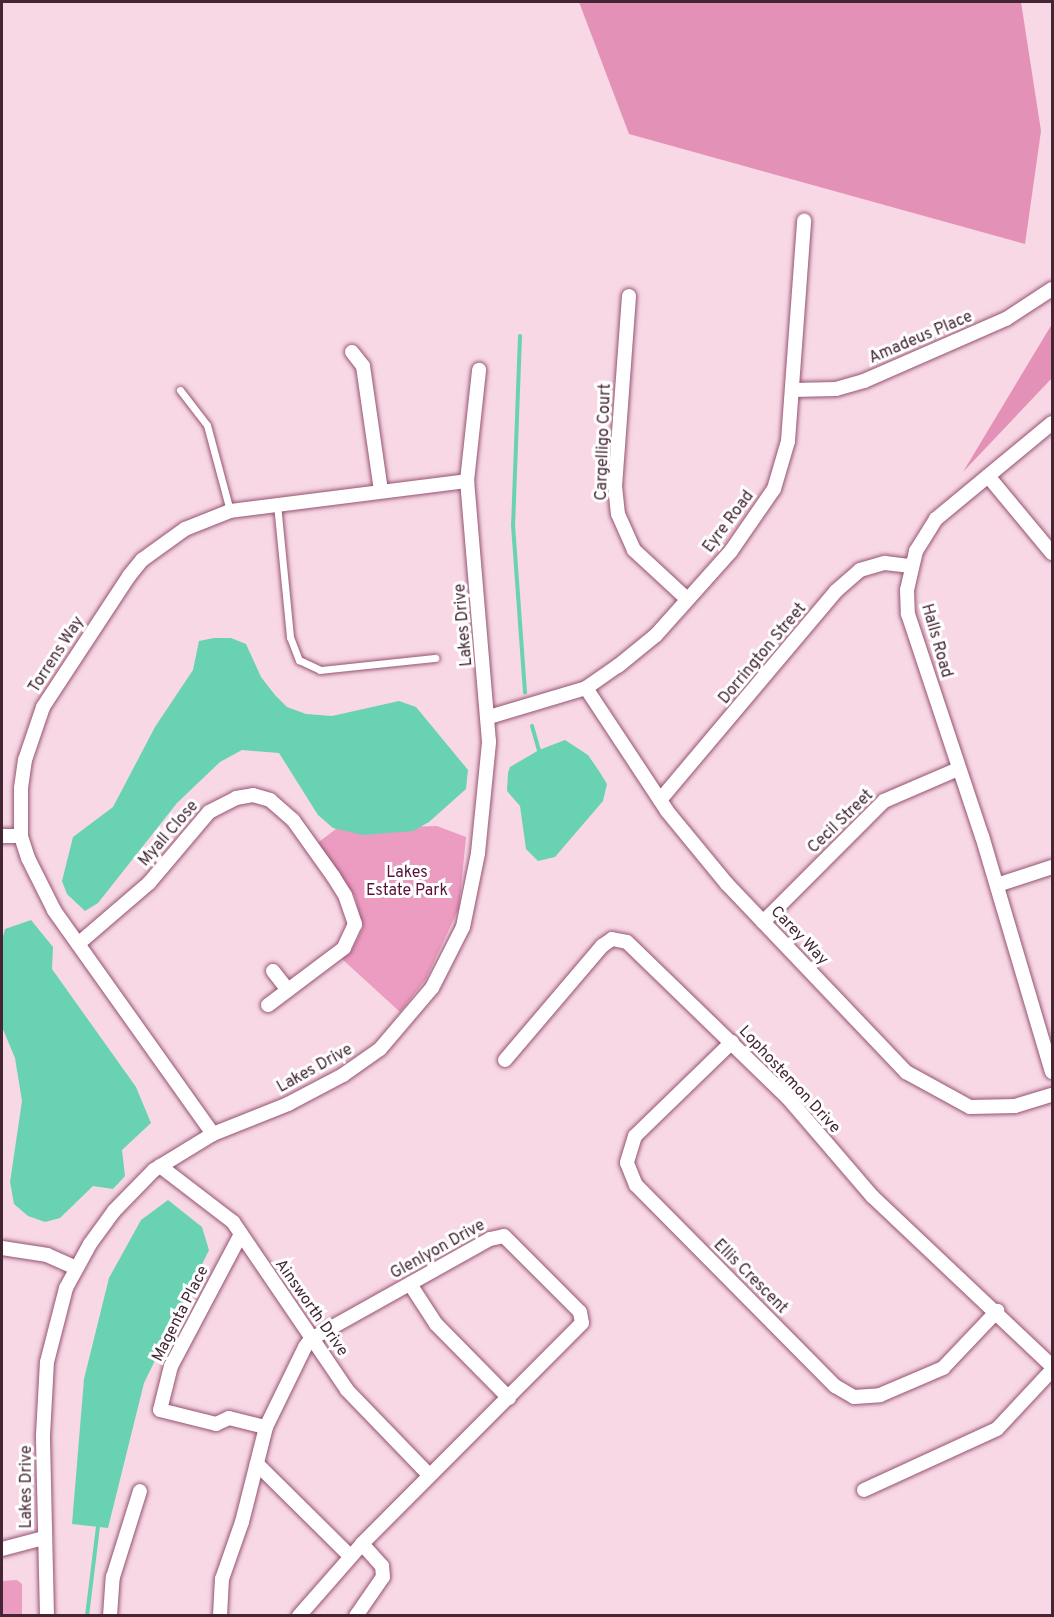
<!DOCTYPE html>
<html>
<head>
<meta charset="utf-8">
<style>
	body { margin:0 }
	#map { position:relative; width:1054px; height:1617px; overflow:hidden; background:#f8d8e5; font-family:Overpass,sans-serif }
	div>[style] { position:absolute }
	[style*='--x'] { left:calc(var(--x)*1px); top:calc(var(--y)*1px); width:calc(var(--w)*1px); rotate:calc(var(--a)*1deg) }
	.green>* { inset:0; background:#ec9cc0 }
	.forest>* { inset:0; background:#e491b7 }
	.water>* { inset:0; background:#68d2b2 }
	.stream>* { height:4px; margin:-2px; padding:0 2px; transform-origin:2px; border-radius:2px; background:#68d2b2 }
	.roads { filter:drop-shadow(0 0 2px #965273) drop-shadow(0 0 2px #965273) }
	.lane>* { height:7px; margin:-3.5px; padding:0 3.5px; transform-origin:3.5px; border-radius:3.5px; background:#fff }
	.street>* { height:14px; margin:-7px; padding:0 7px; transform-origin:7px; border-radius:7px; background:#fff }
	span { translate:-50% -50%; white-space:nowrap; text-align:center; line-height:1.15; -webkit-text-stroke:6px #fff; paint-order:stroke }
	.street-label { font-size:16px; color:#432533 }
	.park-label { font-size:16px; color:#581039 }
	.frame { position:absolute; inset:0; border:3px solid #432533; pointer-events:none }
</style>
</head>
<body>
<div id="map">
	<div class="green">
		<div style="clip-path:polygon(437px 826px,466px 837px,459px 908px,426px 979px,400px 1012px,342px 959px,352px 950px,363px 928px,355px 896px,316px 844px,336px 829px)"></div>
		<div style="clip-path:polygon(17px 1580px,22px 1584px,22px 1615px,2px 1615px,2px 1581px)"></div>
	</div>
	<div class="forest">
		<div style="clip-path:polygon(579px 2px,1021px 2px,1041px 131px,1025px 244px,629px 134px)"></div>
		<div style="clip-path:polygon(1052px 324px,1052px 378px,963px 472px)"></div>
	</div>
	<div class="water">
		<div style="clip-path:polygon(214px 638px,231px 638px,246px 644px,261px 677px,275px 695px,287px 707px,306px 714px,332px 716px,399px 701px,416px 707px,468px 770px,466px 789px,429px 822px,413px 831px,363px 835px,333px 828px,318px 815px,279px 753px,242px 750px,220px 762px,177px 803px,98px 903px,85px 911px,67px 894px,62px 881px,73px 837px,113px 807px,155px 727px,193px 670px,199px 641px)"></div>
		<div style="clip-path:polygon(565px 740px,588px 755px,599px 771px,607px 784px,603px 801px,555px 857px,538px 861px,526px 849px,520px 806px,507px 791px,508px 773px,510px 767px,539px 750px)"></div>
		<div style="clip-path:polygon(31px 920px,53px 947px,52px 969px,136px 1087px,151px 1123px,122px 1150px,125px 1176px,113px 1189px,93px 1186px,60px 1218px,45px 1222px,28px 1216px,14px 1204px,10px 1182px,22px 1101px,15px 1058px,2px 1027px,2px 940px,5px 929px)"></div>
		<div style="clip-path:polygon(168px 1200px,202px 1227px,209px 1250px,144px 1383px,108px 1528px,72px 1524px,84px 1379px,109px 1278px,141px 1220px)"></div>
	</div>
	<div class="stream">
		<div style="--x:520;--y:336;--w:189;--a:92.1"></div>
		<div style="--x:513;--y:525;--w:168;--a:85.9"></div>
		<div style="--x:532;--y:726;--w:25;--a:74"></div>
		<div style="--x:87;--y:1616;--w:90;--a:-83"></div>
	</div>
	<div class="roads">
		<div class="lane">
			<div style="--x:180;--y:390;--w:44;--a:52.4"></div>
			<div style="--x:207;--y:425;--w:89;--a:75"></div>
			<div style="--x:277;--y:504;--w:134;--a:84.4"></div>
			<div style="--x:290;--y:637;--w:25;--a:69"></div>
			<div style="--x:299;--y:660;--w:23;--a:25"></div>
			<div style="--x:320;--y:670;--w:116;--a:-6"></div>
		</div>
		<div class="street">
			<div style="--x:629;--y:296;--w:191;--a:94.2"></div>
			<div style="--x:615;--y:486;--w:28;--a:84"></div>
			<div style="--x:618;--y:514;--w:39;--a:66"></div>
			<div style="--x:634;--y:550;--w:72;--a:42.8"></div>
			<div style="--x:352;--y:352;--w:18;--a:52"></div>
			<div style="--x:363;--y:366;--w:126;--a:81.8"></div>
			<div style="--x:793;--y:390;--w:43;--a:-1.3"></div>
			<div style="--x:836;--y:389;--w:29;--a:-16"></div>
			<div style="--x:864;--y:381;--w:155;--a:-23.6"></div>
			<div style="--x:1006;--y:319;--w:55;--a:-33.1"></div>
			<div style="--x:1052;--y:423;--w:151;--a:140.4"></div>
			<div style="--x:936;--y:519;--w:38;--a:122"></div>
			<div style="--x:916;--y:551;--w:40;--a:103"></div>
			<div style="--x:907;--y:590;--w:24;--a:88"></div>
			<div style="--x:908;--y:614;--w:234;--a:71.6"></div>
			<div style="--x:982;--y:836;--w:246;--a:73.5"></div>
			<div style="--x:988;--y:476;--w:100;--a:50.3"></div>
			<div style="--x:586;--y:688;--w:147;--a:56.6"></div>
			<div style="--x:667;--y:811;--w:94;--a:50.6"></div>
			<div style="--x:727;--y:884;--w:260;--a:46.4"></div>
			<div style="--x:906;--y:1072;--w:73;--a:28.7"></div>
			<div style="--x:970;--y:1107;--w:45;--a:-1.3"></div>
			<div style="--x:1015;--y:1106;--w:39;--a:-17"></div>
			<div style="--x:489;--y:717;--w:101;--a:-16.6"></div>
			<div style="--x:586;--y:688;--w:39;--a:-35"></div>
			<div style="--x:618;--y:666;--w:49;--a:-39.2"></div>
			<div style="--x:656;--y:635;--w:113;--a:-48.2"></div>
			<div style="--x:731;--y:551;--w:75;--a:-55.3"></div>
			<div style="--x:774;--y:489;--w:50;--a:-73.7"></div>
			<div style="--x:788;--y:441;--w:221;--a:-85.8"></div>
			<div style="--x:660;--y:800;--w:273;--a:-49.9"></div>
			<div style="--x:836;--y:591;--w:32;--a:-41"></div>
			<div style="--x:860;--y:570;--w:26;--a:-16"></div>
			<div style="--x:885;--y:563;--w:26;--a:7"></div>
			<div style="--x:2;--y:836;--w:19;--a:0"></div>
			<div style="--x:997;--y:885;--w:58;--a:-18.1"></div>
			<div style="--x:763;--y:922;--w:171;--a:-45"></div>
			<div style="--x:884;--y:801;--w:81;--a:-23.4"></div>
			<div style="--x:78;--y:944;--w:94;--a:-40.7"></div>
			<div style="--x:149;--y:883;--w:93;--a:-49.8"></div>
			<div style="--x:209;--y:812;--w:30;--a:-27"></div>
			<div style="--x:236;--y:798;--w:17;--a:-10"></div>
			<div style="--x:253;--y:795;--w:18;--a:16"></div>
			<div style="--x:270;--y:800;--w:30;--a:41"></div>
			<div style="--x:293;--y:820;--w:69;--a:54.5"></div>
			<div style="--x:333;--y:876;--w:22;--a:58"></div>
			<div style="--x:345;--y:895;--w:31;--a:71"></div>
			<div style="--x:355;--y:924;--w:26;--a:115"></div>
			<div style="--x:344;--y:948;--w:95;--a:143.1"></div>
			<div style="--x:273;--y:971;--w:24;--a:52"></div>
			<div style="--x:732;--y:1042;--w:135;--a:135.9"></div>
			<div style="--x:635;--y:1136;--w:28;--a:107"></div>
			<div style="--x:627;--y:1163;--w:24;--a:68"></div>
			<div style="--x:636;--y:1185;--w:283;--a:45.3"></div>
			<div style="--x:835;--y:1386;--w:22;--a:30"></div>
			<div style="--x:854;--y:1397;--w:26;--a:-4"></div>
			<div style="--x:880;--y:1395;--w:69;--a:-23.2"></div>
			<div style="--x:943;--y:1368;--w:79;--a:-46.5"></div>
			<div style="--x:505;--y:1060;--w:150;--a:-49.6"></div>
			<div style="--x:602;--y:946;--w:12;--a:-35"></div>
			<div style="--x:612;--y:939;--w:15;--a:11"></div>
			<div style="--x:627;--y:942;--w:224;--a:44.1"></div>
			<div style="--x:788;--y:1098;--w:129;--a:49.4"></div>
			<div style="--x:872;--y:1196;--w:248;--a:43.4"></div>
			<div style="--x:213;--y:1134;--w:275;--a:-125.4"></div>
			<div style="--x:54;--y:910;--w:58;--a:-116.6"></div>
			<div style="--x:28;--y:858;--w:23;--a:-108"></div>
			<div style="--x:21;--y:836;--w:48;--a:-90"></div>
			<div style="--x:21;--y:788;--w:28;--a:-82"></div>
			<div style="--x:25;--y:760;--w:56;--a:-71.2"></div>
			<div style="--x:43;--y:707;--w:157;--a:-56.7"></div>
			<div style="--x:129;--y:576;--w:21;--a:-51"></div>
			<div style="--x:142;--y:560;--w:53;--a:-35.8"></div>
			<div style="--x:185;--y:529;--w:48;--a:-21.8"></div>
			<div style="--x:230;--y:511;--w:239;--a:-7.2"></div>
			<div style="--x:160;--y:1166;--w:92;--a:37.5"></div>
			<div style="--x:233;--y:1222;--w:203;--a:55.8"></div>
			<div style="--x:347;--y:1390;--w:118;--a:46"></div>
			<div style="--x:241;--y:1234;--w:149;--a:117.9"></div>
			<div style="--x:171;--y:1366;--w:45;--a:104"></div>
			<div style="--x:160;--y:1410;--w:58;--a:14"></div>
			<div style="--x:216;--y:1424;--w:14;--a:-25"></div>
			<div style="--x:229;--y:1418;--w:38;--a:14"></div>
			<div style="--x:2;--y:1248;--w:46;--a:8.8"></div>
			<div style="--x:47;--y:1255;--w:32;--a:24"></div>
			<div style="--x:410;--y:1284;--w:48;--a:57"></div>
			<div style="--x:436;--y:1324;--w:104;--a:45.4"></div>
			<div style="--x:257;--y:1464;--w:131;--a:44.7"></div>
			<div style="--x:864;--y:1490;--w:146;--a:-24.6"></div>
			<div style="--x:997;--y:1429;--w:81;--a:-47"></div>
			<div style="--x:2;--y:1549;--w:43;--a:-14.7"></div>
			<div style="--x:47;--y:1616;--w:181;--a:-91.3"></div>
			<div style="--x:43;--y:1435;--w:73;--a:-86.9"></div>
			<div style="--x:47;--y:1362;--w:76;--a:-75.6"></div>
			<div style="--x:66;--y:1288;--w:50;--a:-61.4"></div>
			<div style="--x:90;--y:1244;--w:41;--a:-54"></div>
			<div style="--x:114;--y:1211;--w:57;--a:-45.7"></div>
			<div style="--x:154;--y:1170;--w:69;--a:-31.4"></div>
			<div style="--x:213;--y:1134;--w:81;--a:-21.8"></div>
			<div style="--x:288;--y:1104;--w:62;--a:-27.8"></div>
			<div style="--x:343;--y:1075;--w:45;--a:-35.1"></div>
			<div style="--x:380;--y:1049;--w:80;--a:-49.6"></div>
			<div style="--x:432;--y:988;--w:68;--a:-63.1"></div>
			<div style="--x:463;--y:927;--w:76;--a:-78.5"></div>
			<div style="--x:478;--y:853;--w:112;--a:-84.3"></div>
			<div style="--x:489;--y:742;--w:262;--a:-94.8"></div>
			<div style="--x:467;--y:481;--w:112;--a:-83.8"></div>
			<div style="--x:110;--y:1616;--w:39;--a:-86"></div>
			<div style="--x:113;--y:1577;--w:90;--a:-72.6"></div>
			<div style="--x:220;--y:1616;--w:37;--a:-87"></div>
			<div style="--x:222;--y:1579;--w:60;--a:-70.7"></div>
			<div style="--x:242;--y:1522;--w:98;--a:-75.8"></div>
			<div style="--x:266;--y:1427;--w:89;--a:-64"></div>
			<div style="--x:305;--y:1347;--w:10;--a:-53"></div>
			<div style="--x:311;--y:1339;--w:205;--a:-29.2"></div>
			<div style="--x:490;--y:1239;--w:14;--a:-12"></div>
			<div style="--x:504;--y:1236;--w:107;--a:45"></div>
			<div style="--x:580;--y:1312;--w:11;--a:80"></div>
			<div style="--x:582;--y:1323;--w:312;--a:134.9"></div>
			<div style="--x:362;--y:1544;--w:96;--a:131.2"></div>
			<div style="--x:356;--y:1616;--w:47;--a:-55.3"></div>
			<div style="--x:383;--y:1577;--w:11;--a:-95"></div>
			<div style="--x:382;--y:1566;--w:30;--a:-132"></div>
		</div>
	</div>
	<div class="street-label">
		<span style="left:921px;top:338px;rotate:-23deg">Amadeus Place</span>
		<span style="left:604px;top:442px;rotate:-88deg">Cargelligo Court</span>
		<span style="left:729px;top:522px;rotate:-53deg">Eyre Road</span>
		<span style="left:464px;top:625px;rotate:-95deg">Lakes Drive</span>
		<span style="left:936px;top:641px;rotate:74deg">Halls Road</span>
		<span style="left:763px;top:654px;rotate:-50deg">Dorrington Street</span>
		<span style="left:57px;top:655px;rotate:-57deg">Torrens Way</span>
		<span style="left:841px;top:822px;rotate:-44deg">Cecil Street</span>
		<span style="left:169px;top:834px;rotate:-49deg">Myall Close</span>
		<span style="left:799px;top:936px;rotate:46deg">Carey Way</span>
		<span style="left:315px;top:1069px;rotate:-29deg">Lakes Drive</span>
		<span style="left:789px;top:1080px;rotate:47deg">Lophostemon Drive</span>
		<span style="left:438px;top:1250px;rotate:-29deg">Glenlyon Drive</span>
		<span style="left:750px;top:1277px;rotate:45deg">Ellis Crescent</span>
		<span style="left:311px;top:1308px;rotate:55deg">Ainsworth Drive</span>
		<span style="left:181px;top:1314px;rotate:-63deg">Magenta Place</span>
		<span style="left:27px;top:1487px;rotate:-90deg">Lakes Drive</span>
	</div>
	<div class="park-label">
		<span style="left:407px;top:882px">Lakes<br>Estate Park</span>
	</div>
	<div class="frame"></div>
</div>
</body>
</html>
